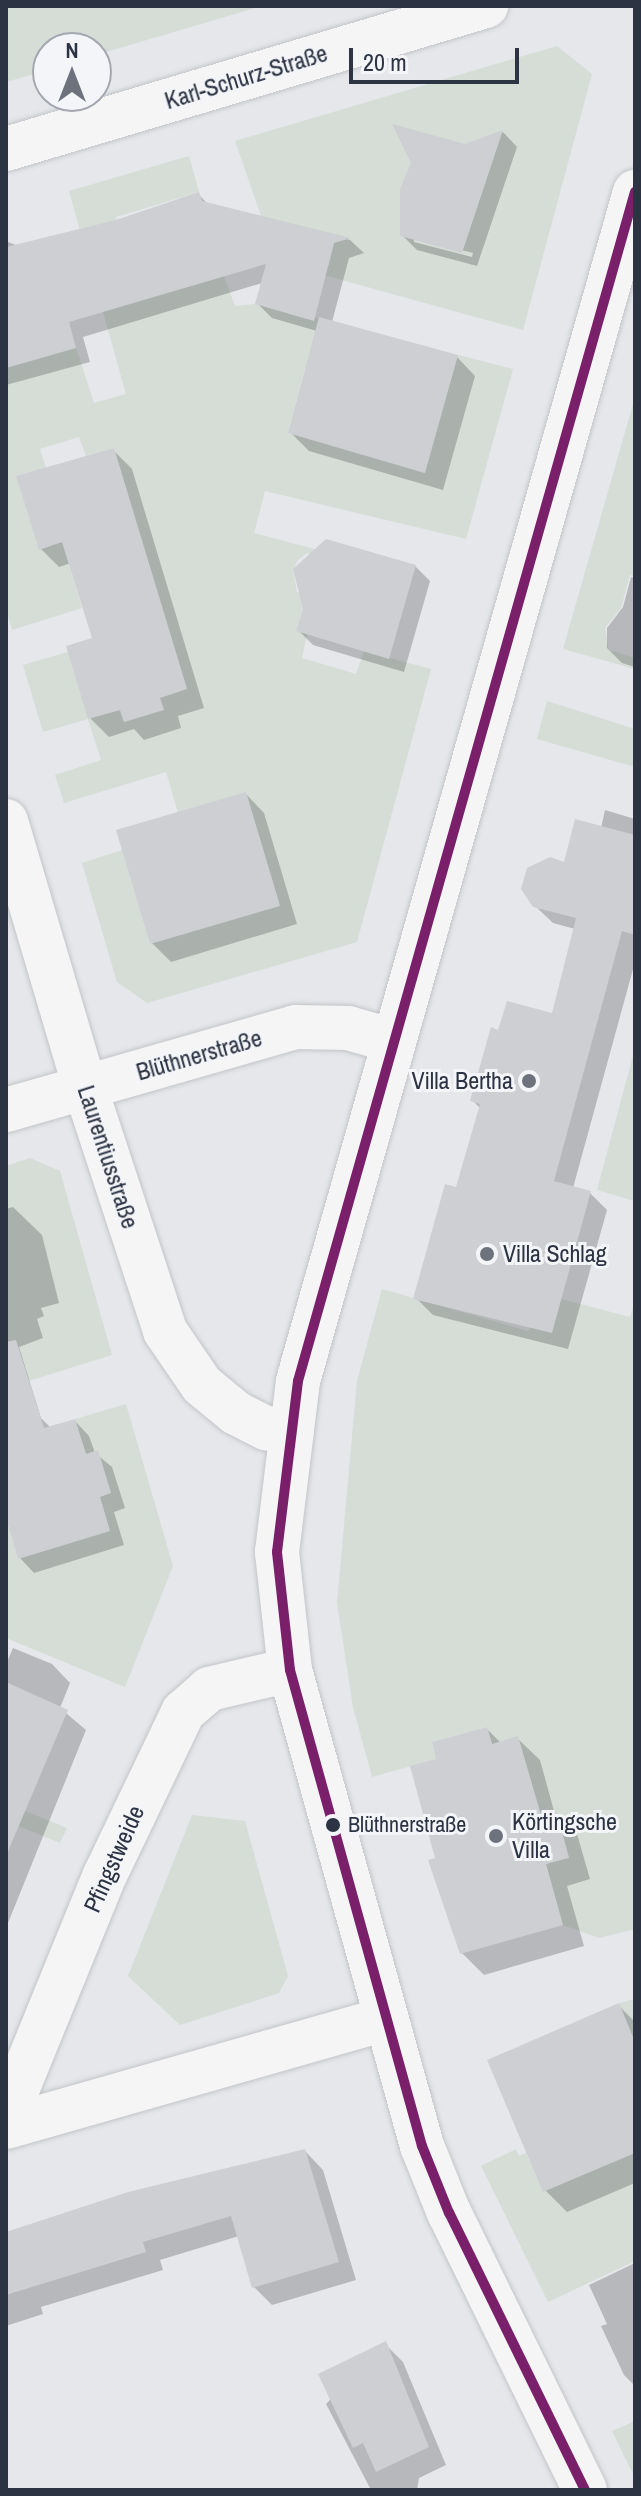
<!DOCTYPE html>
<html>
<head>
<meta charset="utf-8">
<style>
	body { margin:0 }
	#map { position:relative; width:641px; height:2496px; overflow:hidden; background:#e5e7ea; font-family:"Archivo Narrow",sans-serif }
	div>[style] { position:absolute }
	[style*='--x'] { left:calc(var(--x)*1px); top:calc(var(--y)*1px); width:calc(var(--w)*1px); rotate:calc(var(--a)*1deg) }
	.green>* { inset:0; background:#d5ddd6 }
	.shadow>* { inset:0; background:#0003 }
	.building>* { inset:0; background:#cdcfd2 }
	.roads { filter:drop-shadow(0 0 2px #c3c5c8) drop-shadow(0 0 2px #c3c5c8) }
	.minor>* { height:44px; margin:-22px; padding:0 22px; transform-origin:22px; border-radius:22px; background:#f5f5f6 }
	.bus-1>* { height:10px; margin:-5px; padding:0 5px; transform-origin:5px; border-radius:5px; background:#7a206a }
	.dots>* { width:22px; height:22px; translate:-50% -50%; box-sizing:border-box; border:4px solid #f4f5f8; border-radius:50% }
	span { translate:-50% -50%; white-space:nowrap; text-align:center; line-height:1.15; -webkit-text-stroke:6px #f4f5f8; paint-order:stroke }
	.bus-label { font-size:22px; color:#2c3343 }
	.left { translate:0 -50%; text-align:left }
	.street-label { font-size:24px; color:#2c3343 }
	.poi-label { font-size:24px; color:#2c3343 }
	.right { translate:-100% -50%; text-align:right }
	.frame { position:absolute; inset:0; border:8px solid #2c3343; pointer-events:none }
	.north { position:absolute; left:32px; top:32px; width:80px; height:80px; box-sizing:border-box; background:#f4f5f8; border:2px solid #a4a7b0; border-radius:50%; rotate:0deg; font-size:22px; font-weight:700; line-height:32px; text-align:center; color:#2c3343 }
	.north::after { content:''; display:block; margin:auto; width:28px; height:36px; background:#6d727d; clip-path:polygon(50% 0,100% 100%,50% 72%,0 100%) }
	.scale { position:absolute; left:349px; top:48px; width:170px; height:36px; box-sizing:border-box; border:4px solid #2c3343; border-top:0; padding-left:10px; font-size:24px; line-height:28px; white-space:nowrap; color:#2c3343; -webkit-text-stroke:6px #f4f5f8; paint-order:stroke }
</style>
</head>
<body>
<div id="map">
	<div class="green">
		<div style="clip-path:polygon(6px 6px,262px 6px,96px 55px,96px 48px,48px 48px,48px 70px,6px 82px)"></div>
		<div style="clip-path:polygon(557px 46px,592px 74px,523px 330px,320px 274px,322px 266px,329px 266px,336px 235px,261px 216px,235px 141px)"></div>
		<div style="clip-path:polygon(189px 156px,199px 192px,116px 217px,128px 260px,224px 276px,235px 306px,255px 304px,353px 326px,332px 401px,305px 368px,288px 433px,424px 473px,458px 355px,513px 369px,466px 539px,265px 491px,254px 533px,318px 550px,316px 556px,307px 553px,298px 560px,293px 570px,297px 592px,307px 595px,296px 631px,307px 634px,302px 658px,356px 674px,364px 651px,431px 669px,357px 942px,147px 1003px,117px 982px,82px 863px,122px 850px,150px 944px,280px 905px,246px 792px,178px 813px,166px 772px,64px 803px,55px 775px,101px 760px,88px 719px,43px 732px,23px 665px,68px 652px,89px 719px,119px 710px,124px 722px,164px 709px,160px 698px,187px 689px,114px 448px,86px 456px,79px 437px,40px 449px,46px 468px,16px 476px,39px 549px,62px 542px,82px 608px,12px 630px,6px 609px,6px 368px,76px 348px,94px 403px,126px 394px,69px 191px)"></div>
		<div style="clip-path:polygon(635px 397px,635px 576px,630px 575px,621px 608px,605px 628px,609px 650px,635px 658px,635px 669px,563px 649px)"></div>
		<div style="clip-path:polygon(547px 701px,635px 729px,635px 767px,537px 739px)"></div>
		<div style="clip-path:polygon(635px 1048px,635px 1201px,597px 1190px)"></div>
		<div style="clip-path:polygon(30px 1158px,60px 1171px,112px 1355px,6px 1388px,6px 1166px)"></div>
		<div style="clip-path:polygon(382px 1289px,528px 1331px,561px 1299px,630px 1317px,635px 1301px,635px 1929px,599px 1938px,563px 1925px,546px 1864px,569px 1857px,556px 1810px,541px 1815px,518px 1737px,492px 1744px,487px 1727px,432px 1742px,436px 1759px,372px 1777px,353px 1707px,337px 1603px,357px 1381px)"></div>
		<div style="clip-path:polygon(126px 1404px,173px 1566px,125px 1687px,6px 1638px,6px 1519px,18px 1559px,110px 1531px,100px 1497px,111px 1493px,98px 1450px,86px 1454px,75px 1419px)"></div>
		<div style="clip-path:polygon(6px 1803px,67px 1828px,60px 1843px,6px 1821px)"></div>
		<div style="clip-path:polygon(192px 1815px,245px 1821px,288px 1976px,279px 1993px,180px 2025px,128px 1976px)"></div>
		<div style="clip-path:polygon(635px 1999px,635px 2035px,632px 2036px,619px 2003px)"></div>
		<div style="clip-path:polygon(516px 2149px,519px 2156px,526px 2153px,543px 2191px,635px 2153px,635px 2261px,548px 2302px,481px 2166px)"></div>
		<div style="clip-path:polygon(635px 2421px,635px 2478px,612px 2431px)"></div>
	</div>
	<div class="shadow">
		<div style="clip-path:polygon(evenodd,503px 132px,517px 147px,477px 266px,417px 250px,402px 235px,465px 146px,503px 132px,414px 238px,473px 253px,472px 257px,414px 242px,414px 238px)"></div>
		<div style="clip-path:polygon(199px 195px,209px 205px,350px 240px,364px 253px,349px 258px,332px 322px,457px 357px,475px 376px,443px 490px,309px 451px,290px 432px,317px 331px,272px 318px,257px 303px,262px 283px,83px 337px,90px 362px,6px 385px,6px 241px,18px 246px,117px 222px)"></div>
		<div style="clip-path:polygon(113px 450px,132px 469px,204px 708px,178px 716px,181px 728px,144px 740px,134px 729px,109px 737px,90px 718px,94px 640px,71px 563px,59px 567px,40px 548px)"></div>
		<div style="clip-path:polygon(415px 566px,430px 581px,404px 672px,313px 645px,298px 630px)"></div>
		<div style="clip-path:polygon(631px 577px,635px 578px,635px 667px,622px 663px,607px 648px,607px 628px,623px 607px)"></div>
		<div style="clip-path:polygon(246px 794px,264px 813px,297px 924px,171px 962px,152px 943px,118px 832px)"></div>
		<div style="clip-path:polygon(605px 810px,635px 819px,635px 962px,573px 1188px,590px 1193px,607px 1210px,568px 1349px,433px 1315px,416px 1298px,457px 1189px,480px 1108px,472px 1100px,500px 1033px,553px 1016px,575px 929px,553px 923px,535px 906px,601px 828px)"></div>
		<div style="clip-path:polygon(13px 1207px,42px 1235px,59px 1303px,41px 1308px,44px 1316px,37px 1319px,43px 1338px,19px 1347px,41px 1418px,51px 1428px,75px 1421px,89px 1436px,95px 1453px,112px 1467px,125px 1508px,114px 1512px,124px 1545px,34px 1573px,20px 1558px,6px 1512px,6px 1209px)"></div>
		<div style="clip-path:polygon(13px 1648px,52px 1664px,70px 1683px,60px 1708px,86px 1730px,6px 1928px,6px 1664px)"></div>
		<div style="clip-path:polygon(487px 1729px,501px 1743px,518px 1739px,540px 1760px,554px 1811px,577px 1834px,590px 1879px,567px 1886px,584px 1946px,484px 1975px,462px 1953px,431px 1861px,438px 1859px,439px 1760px)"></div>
		<div style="clip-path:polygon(618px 2005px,635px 2022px,635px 2183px,567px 2212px,545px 2190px)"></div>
		<div style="clip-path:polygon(305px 2151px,323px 2170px,356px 2280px,272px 2305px,254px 2287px,239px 2236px,160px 2260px,163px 2270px,41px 2307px,43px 2314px,6px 2326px,6px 2235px)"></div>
		<div style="clip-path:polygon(635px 2263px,635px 2386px,624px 2375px,601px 2326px,607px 2324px,589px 2285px)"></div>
		<div style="clip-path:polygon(385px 2344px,403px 2362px,446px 2465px,419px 2478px,417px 2490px,371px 2490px,326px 2404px)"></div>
	</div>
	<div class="building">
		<div style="clip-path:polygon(392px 124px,465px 144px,503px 130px,462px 253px,400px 236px,400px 189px,411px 163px)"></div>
		<div style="clip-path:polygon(199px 192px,202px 201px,351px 238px,334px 243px,314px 321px,255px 304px,266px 264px,69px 322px,76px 348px,6px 368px,6px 247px,116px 220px)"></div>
		<div style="clip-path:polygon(319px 317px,458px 355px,425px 473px,288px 433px)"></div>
		<div style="clip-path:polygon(114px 448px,187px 689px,160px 698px,164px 710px,124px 722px,120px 710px,88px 719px,66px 646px,92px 638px,62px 542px,39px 550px,16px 476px)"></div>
		<div style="clip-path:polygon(326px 539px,416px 565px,389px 659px,296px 631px,303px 609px,293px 569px)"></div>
		<div style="clip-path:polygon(246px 792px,280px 906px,150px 944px,116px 830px)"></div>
		<div style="clip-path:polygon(575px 819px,635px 835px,635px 935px,622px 931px,554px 1181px,591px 1191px,552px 1333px,413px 1299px,445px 1184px,456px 1187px,480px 1104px,470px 1101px,491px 1027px,498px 1030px,507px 1001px,552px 1013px,576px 918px,533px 907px,521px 889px,527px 868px,550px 857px,564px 862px)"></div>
		<div style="clip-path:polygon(16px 1340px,44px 1428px,75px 1419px,86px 1454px,98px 1450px,111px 1493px,100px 1497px,110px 1531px,18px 1559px,6px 1519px,6px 1342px)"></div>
		<div style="clip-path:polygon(6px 1682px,68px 1710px,6px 1856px)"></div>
		<div style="clip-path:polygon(487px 1727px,492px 1744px,518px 1736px,541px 1815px,556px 1810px,569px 1858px,546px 1864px,563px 1925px,460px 1954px,428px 1860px,435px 1858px,410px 1766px,436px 1759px,432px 1742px)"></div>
		<div style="clip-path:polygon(619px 2003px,635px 2042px,635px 2153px,543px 2192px,487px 2060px)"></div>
		<div style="clip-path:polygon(305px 2149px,339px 2262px,252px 2288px,231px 2216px,143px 2242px,146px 2252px,6px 2295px,6px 2232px,128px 2192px)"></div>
		<div style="clip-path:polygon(386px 2341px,429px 2447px,376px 2472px,363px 2443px,353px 2448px,318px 2374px)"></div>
	</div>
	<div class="roads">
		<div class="minor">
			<div style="--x:6;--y:149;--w:501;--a:-16.59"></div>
			<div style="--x:6;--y:821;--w:277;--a:73.5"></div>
			<div style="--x:85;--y:1087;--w:257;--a:71.8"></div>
			<div style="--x:165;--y:1331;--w:65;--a:55.6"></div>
			<div style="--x:202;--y:1385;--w:44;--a:39.5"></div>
			<div style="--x:236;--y:1413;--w:34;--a:27"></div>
			<div style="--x:266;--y:1428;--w:26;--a:9"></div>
			<div style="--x:6;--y:1110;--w:301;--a:-16"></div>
			<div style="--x:295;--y:1027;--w:53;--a:1.1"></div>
			<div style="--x:348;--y:1028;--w:48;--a:15.8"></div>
			<div style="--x:6;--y:2117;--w:261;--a:-67.8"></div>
			<div style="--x:105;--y:1875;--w:181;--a:-64.4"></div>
			<div style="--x:183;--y:1712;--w:35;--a:-41"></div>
			<div style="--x:209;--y:1689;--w:83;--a:-13.2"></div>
			<div style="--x:6;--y:2127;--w:393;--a:-15.9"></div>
			<div style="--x:585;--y:2490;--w:309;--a:-116.1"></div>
			<div style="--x:449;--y:2213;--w:72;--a:-111.9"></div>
			<div style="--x:422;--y:2146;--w:494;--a:-105.5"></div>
			<div style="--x:290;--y:1670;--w:119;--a:-96.3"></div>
			<div style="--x:277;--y:1552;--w:172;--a:-83"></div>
			<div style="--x:298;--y:1381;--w:1236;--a:-74.18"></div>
		</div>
	</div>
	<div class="bus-1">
		<div style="--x:585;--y:2490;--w:309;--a:-116.1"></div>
		<div style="--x:449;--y:2213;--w:72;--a:-111.9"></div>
		<div style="--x:422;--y:2146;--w:494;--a:-105.5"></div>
		<div style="--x:290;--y:1670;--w:119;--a:-96.3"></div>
		<div style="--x:277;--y:1552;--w:172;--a:-83"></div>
		<div style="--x:298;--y:1381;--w:1236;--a:-74.18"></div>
	</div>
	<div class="dots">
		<div style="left:529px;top:1081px;background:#6d727d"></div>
		<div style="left:487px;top:1254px;background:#6d727d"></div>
		<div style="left:333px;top:1825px;background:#2c3343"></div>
		<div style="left:496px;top:1836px;background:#6d727d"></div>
	</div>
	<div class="bus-label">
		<span class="left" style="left:348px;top:1825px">Blüthnerstraße</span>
	</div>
	<div class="street-label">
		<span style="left:246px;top:77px;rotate:-17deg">Karl-Schurz-Straße</span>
		<span style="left:199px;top:1055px;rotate:-16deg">Blüthnerstraße</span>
		<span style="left:108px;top:1157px;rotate:72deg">Laurentiusstraße</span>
		<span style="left:114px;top:1859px;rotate:-66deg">Pfingstweide</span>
	</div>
	<div class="poi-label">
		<span class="right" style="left:513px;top:1081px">Villa Bertha</span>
		<span class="left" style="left:503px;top:1254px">Villa Schlag</span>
		<span class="left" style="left:512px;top:1836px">Körtingsche<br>Villa</span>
	</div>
	<div class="frame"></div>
	<div class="north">N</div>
	<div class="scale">20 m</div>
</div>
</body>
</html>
